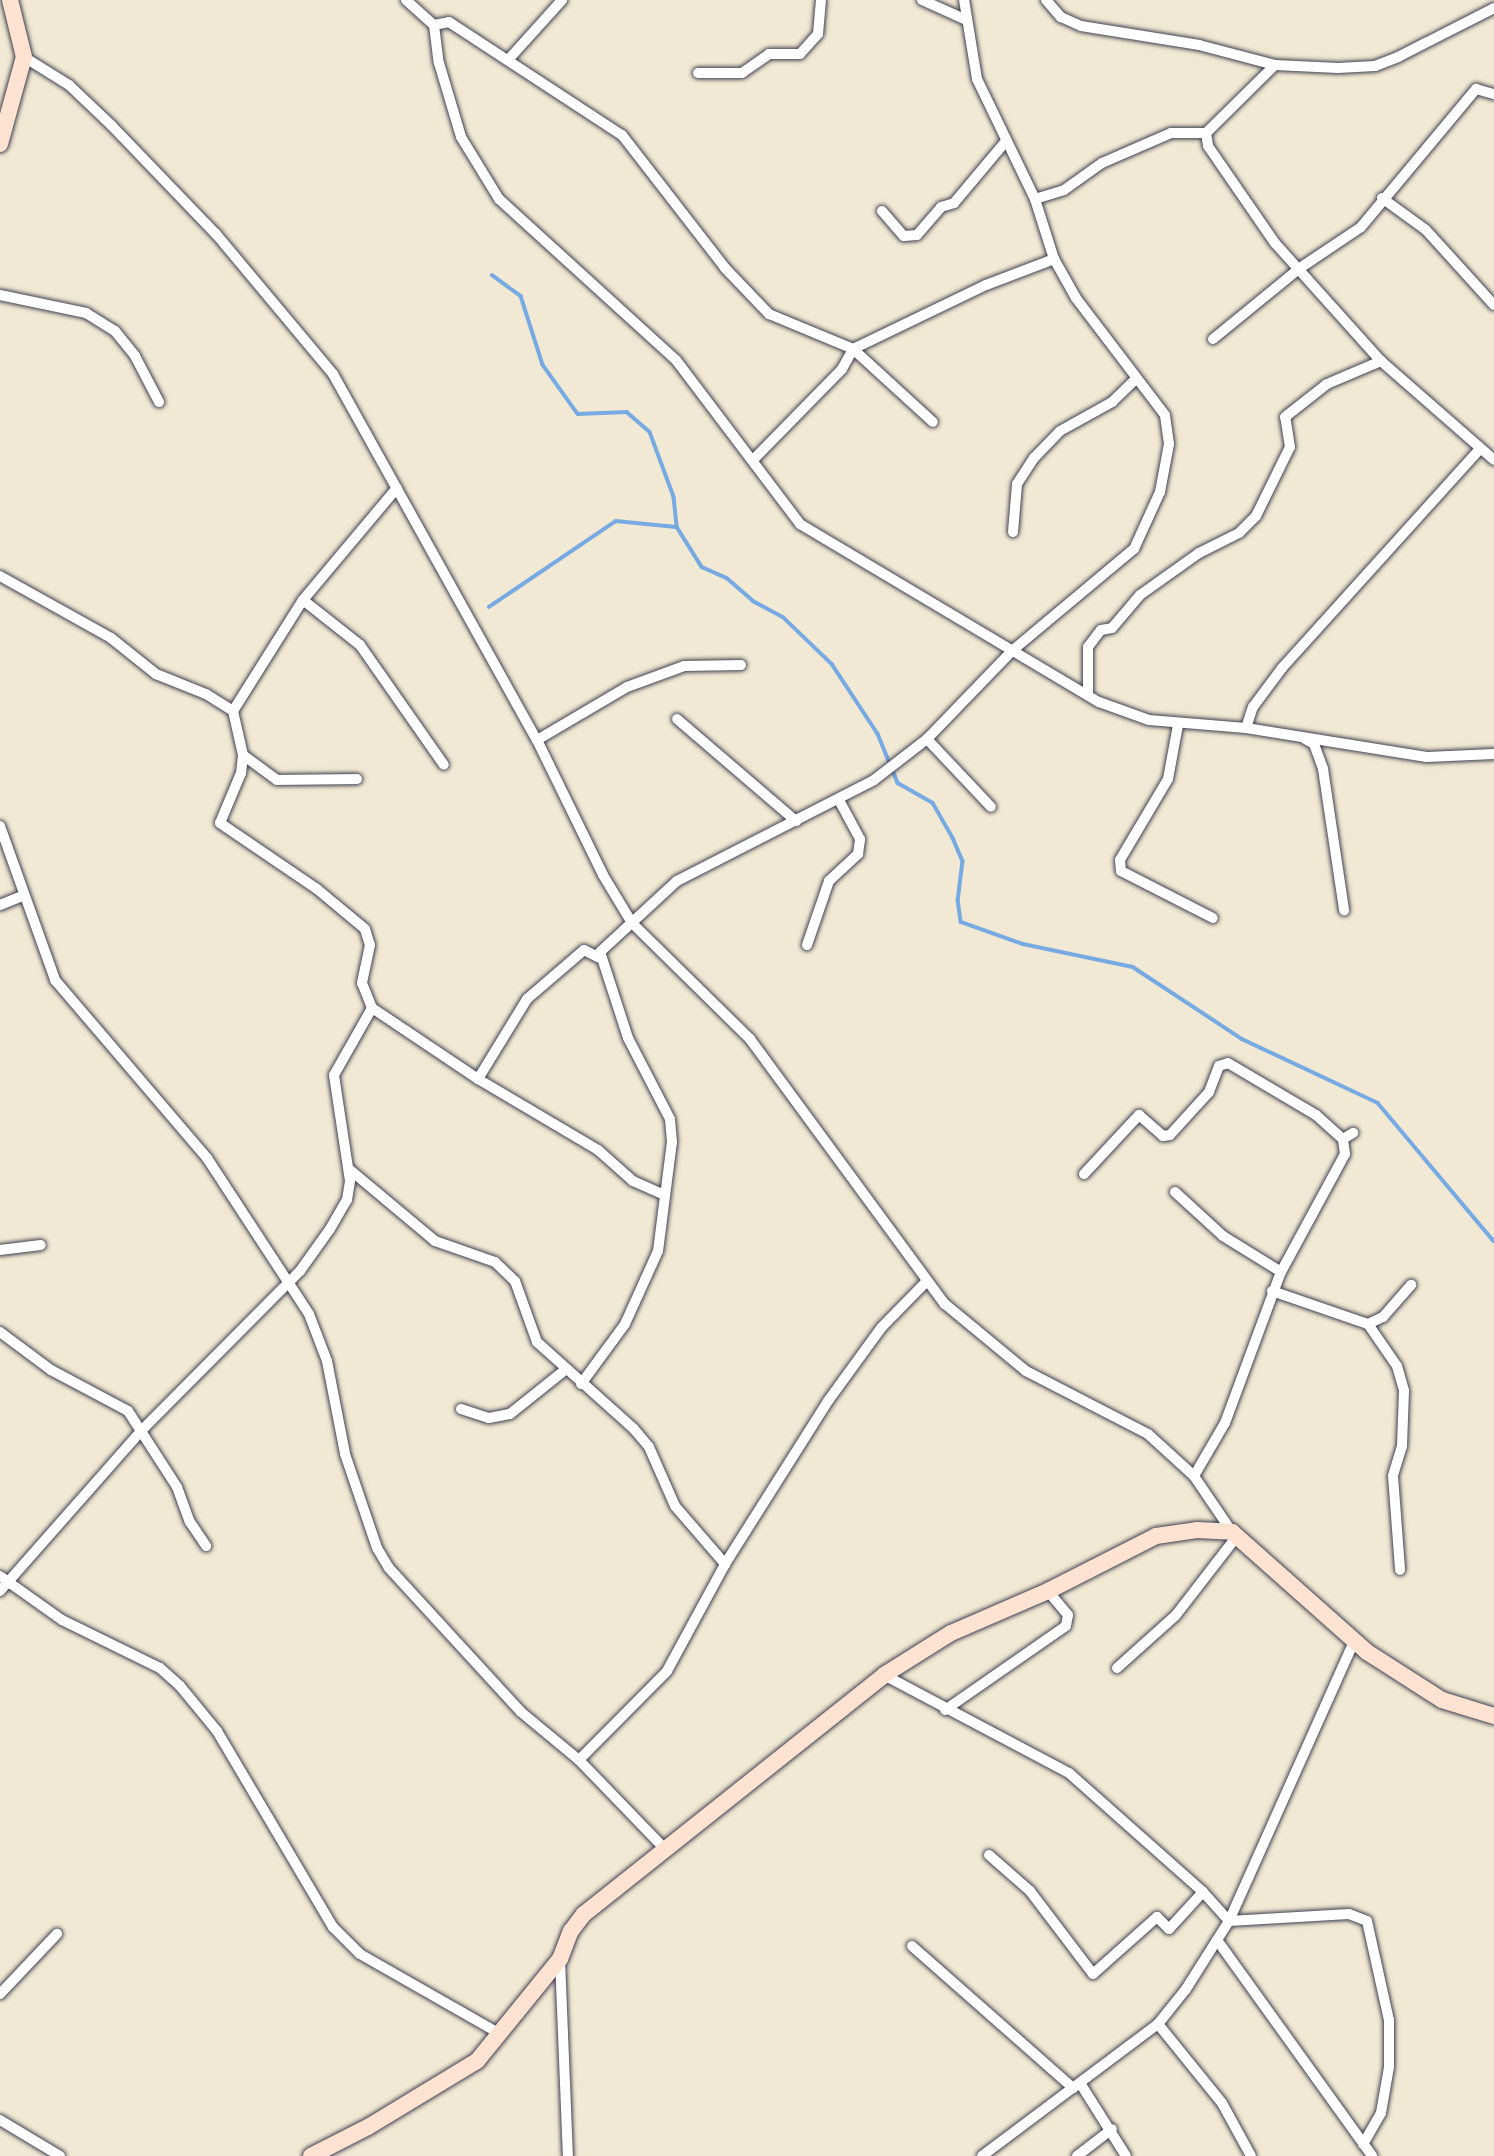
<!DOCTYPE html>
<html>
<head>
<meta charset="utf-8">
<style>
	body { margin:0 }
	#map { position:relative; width:1494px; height:2156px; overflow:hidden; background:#f1e9d3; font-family:Alegreya,serif }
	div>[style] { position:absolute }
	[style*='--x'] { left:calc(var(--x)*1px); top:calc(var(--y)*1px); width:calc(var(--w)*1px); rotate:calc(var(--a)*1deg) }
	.stream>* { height:3.5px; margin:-1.75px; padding:0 1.75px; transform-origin:1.75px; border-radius:1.75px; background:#77aae3 }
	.roads { filter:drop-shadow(0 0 2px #414052) drop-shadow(0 0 2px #414052) }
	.street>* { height:10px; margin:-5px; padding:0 5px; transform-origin:5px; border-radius:5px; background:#fff }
	.secondary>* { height:16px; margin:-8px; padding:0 8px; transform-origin:8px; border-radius:8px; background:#fee3d2 }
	span { translate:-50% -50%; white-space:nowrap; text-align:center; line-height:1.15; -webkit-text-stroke:6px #f7f3e8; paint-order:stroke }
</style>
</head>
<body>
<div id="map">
	<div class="stream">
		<div style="--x:492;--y:275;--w:36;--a:36"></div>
		<div style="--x:521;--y:296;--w:72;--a:72.3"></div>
		<div style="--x:543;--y:365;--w:60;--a:54.5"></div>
		<div style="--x:578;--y:414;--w:49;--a:-2.3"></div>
		<div style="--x:627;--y:412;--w:30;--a:41"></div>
		<div style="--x:650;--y:432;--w:69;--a:69.7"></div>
		<div style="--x:674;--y:497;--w:30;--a:84"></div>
		<div style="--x:677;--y:527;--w:47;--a:58"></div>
		<div style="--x:702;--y:567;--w:27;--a:24"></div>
		<div style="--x:727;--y:578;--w:35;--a:41"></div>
		<div style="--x:753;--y:601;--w:34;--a:28"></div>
		<div style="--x:783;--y:617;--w:68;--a:43.8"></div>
		<div style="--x:832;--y:664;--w:84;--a:56.7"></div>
		<div style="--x:878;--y:734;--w:53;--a:67.8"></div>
		<div style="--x:898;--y:783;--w:40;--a:29.7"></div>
		<div style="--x:933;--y:803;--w:40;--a:60.3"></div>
		<div style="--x:953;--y:838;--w:25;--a:67"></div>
		<div style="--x:963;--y:861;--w:39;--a:97"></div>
		<div style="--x:958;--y:900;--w:22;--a:82"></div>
		<div style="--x:961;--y:922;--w:66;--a:19.5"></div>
		<div style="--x:1023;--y:944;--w:112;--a:11.8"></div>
		<div style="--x:1133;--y:967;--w:131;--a:33.4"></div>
		<div style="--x:1242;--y:1039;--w:150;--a:25.2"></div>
		<div style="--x:1378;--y:1103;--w:180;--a:50"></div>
		<div style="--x:489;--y:607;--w:153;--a:-34.1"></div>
		<div style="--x:616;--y:521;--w:60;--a:5.7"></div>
	</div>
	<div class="roads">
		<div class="street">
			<div style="--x:406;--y:0;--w:38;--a:42"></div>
			<div style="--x:434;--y:25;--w:38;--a:83"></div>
			<div style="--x:439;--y:63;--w:77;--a:73.4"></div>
			<div style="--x:461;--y:137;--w:73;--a:58.5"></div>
			<div style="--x:499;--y:199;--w:239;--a:42.3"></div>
			<div style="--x:676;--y:360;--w:206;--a:52.9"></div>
			<div style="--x:800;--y:524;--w:348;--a:30.8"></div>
			<div style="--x:1099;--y:702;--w:53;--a:19.8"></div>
			<div style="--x:1149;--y:720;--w:97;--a:4.7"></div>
			<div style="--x:1246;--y:728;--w:183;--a:9.1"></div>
			<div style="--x:1427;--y:757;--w:67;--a:-2.6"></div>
			<div style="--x:922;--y:0;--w:46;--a:24.3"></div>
			<div style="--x:1046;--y:0;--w:23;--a:49"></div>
			<div style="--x:1061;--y:17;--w:22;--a:24"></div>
			<div style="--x:1081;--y:26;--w:120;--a:9.1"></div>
			<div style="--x:1199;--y:45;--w:79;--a:14.7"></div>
			<div style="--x:1275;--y:65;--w:63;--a:2.7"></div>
			<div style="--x:1338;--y:68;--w:37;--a:-3"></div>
			<div style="--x:1375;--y:66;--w:25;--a:-21"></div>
			<div style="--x:1398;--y:57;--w:108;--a:-27"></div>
			<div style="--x:434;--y:25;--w:15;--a:-11"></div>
			<div style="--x:449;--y:22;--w:207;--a:33.2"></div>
			<div style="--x:622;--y:135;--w:168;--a:52.2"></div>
			<div style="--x:725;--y:268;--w:64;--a:46.3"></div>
			<div style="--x:769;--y:314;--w:91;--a:22.6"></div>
			<div style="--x:853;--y:349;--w:108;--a:42.4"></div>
			<div style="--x:24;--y:57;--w:53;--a:31.9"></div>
			<div style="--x:69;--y:85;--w:59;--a:43.6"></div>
			<div style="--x:112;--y:126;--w:150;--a:46.1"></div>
			<div style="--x:216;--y:234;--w:182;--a:50.1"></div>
			<div style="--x:333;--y:374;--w:419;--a:60.9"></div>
			<div style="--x:537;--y:740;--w:150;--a:63.9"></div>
			<div style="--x:603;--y:875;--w:56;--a:58.9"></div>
			<div style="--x:632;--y:923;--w:165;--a:44.5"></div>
			<div style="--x:750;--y:1039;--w:329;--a:53.7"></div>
			<div style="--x:945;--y:1304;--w:105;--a:39.6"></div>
			<div style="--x:1026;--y:1371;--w:137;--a:27.3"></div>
			<div style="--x:1148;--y:1434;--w:62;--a:42.4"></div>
			<div style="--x:1194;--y:1476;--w:68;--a:55.8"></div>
			<div style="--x:508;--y:60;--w:81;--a:-48"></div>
			<div style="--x:1275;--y:65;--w:97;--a:135.4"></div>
			<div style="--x:1206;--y:133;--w:13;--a:81"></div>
			<div style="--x:1208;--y:146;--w:118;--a:55.4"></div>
			<div style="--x:1275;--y:243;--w:159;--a:48.1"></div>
			<div style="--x:1381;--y:361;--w:150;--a:41.2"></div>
			<div style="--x:698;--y:73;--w:44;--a:0"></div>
			<div style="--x:742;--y:73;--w:33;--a:-35"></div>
			<div style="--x:769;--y:54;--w:31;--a:0"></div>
			<div style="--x:800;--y:54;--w:27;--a:-48"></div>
			<div style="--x:818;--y:34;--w:34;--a:-85"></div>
			<div style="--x:1382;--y:198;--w:54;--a:36"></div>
			<div style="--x:1426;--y:230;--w:101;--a:47.8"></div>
			<div style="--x:1035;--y:199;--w:30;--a:-17"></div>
			<div style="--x:1064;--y:190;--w:47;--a:-35.4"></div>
			<div style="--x:1102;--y:163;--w:75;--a:-23.5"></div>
			<div style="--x:1171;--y:133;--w:35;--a:0"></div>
			<div style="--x:882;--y:211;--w:33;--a:49"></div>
			<div style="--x:904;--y:236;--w:13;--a:-4"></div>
			<div style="--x:917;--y:235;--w:37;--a:-49"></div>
			<div style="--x:941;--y:207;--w:14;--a:-17"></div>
			<div style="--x:954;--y:203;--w:81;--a:-50"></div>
			<div style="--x:0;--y:295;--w:88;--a:11.8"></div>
			<div style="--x:86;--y:313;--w:34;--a:32"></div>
			<div style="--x:115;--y:331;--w:32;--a:51"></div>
			<div style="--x:135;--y:356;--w:52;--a:62.4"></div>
			<div style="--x:1213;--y:339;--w:112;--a:-39.2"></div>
			<div style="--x:1300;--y:268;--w:73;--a:-33.9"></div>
			<div style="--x:1361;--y:227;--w:180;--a:-50.2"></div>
			<div style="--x:1476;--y:89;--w:19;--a:16"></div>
			<div style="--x:753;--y:460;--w:127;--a:-45.6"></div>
			<div style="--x:842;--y:369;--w:23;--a:-61"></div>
			<div style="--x:853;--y:349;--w:148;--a:-25.7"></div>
			<div style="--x:986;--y:285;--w:73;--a:-20.9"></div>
			<div style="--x:1013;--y:532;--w:48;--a:-85.2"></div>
			<div style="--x:1017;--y:484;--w:31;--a:-57"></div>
			<div style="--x:1034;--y:458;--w:37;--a:-46"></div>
			<div style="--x:1060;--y:431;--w:60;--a:-29.1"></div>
			<div style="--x:1112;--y:402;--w:33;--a:-44"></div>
			<div style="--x:0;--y:576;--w:127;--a:29.2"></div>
			<div style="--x:111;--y:638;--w:58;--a:38.7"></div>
			<div style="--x:156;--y:674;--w:54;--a:21.8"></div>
			<div style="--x:206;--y:694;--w:32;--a:32"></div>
			<div style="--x:233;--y:711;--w:45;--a:77.2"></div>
			<div style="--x:243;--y:755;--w:18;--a:96"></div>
			<div style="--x:241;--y:773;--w:54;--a:112.8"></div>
			<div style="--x:220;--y:823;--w:117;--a:34.2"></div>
			<div style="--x:317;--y:889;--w:62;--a:39.8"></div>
			<div style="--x:365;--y:929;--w:17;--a:73"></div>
			<div style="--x:370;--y:945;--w:39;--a:102"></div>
			<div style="--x:362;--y:983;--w:27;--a:68"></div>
			<div style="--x:372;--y:1008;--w:128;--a:33.8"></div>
			<div style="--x:478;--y:1079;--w:139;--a:30.6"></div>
			<div style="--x:598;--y:1150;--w:47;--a:41.5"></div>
			<div style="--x:633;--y:1181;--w:32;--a:24"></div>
			<div style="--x:303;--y:600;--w:73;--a:38.3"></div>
			<div style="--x:360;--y:645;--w:146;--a:55"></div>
			<div style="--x:1088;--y:695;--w:48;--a:-90"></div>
			<div style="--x:1088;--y:647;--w:21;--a:-53"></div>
			<div style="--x:1101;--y:630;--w:11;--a:-10"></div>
			<div style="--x:1112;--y:628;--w:43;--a:-49.7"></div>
			<div style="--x:1140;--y:595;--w:72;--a:-35.4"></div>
			<div style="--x:1199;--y:553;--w:45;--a:-26.6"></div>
			<div style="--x:1239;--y:533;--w:24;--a:-45"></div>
			<div style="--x:1256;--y:516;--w:77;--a:-63.8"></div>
			<div style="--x:1290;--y:447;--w:30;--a:-99"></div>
			<div style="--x:1285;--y:417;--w:53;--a:-38.2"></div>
			<div style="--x:1327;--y:384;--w:59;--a:-23.1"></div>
			<div style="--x:233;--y:711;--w:131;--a:-57.8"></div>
			<div style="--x:303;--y:600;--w:146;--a:-50"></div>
			<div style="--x:677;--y:719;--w:157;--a:40.6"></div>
			<div style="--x:1178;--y:725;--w:55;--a:100.5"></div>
			<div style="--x:1168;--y:779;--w:94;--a:120.7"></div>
			<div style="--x:1120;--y:860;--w:11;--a:85"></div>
			<div style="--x:1121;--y:871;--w:103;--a:27.1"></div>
			<div style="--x:1246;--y:728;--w:22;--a:-72"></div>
			<div style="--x:1253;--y:707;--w:49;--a:-53.4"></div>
			<div style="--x:1282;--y:668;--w:294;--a:-47.9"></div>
			<div style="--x:927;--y:739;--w:93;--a:46.7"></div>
			<div style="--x:1305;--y:739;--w:10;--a:29"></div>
			<div style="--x:1314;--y:744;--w:27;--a:70"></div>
			<div style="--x:1323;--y:769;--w:143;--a:81.5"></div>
			<div style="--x:537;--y:740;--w:104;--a:-30.5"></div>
			<div style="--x:627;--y:687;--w:61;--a:-20.2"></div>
			<div style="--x:684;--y:666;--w:57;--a:-1"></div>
			<div style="--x:243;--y:755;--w:42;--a:36.3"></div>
			<div style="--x:277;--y:780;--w:80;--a:-0.7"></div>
			<div style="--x:0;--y:826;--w:164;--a:70.3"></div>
			<div style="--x:55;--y:980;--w:234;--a:49.5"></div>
			<div style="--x:207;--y:1158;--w:186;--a:56.8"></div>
			<div style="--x:309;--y:1314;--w:50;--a:69"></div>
			<div style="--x:327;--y:1361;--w:95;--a:79"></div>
			<div style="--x:345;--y:1454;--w:99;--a:71.2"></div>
			<div style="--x:377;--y:1548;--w:23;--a:59"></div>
			<div style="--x:389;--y:1568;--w:195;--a:47.5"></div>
			<div style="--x:521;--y:1712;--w:75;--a:39.6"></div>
			<div style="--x:579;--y:1760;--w:124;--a:46"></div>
			<div style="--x:0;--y:905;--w:24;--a:-22"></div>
			<div style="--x:807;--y:945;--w:68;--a:-71"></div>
			<div style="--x:829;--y:881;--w:40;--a:-43"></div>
			<div style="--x:858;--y:854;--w:15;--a:-82"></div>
			<div style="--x:860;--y:839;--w:44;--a:-118.3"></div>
			<div style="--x:478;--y:1079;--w:94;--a:-58.5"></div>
			<div style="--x:527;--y:999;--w:75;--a:-40.7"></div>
			<div style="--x:584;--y:950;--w:16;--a:27"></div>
			<div style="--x:349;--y:1169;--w:112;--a:39.9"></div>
			<div style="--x:435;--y:1241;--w:64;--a:19.3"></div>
			<div style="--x:495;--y:1262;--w:28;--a:44"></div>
			<div style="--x:515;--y:1281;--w:65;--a:70.2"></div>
			<div style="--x:537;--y:1342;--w:130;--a:41.9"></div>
			<div style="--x:634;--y:1429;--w:23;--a:50"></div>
			<div style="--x:649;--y:1447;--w:64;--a:66.2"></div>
			<div style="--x:675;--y:1506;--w:77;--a:49.2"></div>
			<div style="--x:1084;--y:1174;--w:81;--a:-47"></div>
			<div style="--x:1139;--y:1115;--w:32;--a:41"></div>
			<div style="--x:1163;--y:1136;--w:7;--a:-8"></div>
			<div style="--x:1170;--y:1135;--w:58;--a:-47.8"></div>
			<div style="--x:1209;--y:1092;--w:28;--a:-69"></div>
			<div style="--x:1219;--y:1066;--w:9;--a:-18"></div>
			<div style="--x:1228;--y:1063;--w:102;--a:30.6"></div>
			<div style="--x:1316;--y:1115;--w:36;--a:42"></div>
			<div style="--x:1175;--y:1192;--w:65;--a:42.5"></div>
			<div style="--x:1223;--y:1236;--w:68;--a:31.8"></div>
			<div style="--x:0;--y:1250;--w:41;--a:-7"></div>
			<div style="--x:1272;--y:1291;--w:102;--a:19"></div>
			<div style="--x:1368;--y:1324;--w:51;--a:55.4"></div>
			<div style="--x:1397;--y:1366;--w:26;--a:74"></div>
			<div style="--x:1404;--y:1391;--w:55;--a:92.1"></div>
			<div style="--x:1402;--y:1446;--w:31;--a:107"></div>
			<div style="--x:1393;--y:1476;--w:94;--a:85.7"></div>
			<div style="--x:1368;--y:1324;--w:17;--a:-25"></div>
			<div style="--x:1383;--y:1317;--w:43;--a:-48.8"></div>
			<div style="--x:0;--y:1332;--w:64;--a:36.7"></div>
			<div style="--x:51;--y:1370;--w:87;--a:28"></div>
			<div style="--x:128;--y:1411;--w:90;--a:57.2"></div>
			<div style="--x:177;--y:1487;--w:37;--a:70"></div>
			<div style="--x:190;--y:1522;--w:29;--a:56"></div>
			<div style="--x:581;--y:1384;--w:74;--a:-53.7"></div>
			<div style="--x:625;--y:1324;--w:80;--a:-65.7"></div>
			<div style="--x:658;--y:1251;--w:110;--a:-82.7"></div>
			<div style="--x:672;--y:1142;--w:23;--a:-95"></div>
			<div style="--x:670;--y:1119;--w:91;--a:-117.4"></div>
			<div style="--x:628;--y:1038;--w:90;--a:-108"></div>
			<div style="--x:600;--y:952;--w:105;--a:-42.7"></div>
			<div style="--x:677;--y:881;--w:221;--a:-27.1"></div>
			<div style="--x:874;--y:780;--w:67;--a:-37.7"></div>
			<div style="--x:927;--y:739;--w:124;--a:-46"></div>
			<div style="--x:1013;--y:650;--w:158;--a:-39.9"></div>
			<div style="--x:1134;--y:549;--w:63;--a:-65.5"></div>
			<div style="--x:1160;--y:492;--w:49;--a:-79.4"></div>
			<div style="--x:1169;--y:444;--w:29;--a:-98"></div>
			<div style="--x:1165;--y:415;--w:147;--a:-127.3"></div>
			<div style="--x:1076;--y:298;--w:45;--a:-119.4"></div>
			<div style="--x:1054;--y:259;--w:63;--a:-107.6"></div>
			<div style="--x:1035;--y:199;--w:133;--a:-115.8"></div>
			<div style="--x:977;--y:79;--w:80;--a:-99.3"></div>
			<div style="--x:461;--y:1409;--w:29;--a:18"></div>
			<div style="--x:489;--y:1418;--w:21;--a:-11"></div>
			<div style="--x:510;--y:1414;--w:70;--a:-38.7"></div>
			<div style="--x:1194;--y:1476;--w:61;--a:-59.7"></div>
			<div style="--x:1225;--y:1423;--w:161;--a:-69.7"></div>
			<div style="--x:1281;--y:1272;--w:134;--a:-61.5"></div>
			<div style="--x:1345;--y:1154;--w:15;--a:-98"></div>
			<div style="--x:1343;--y:1139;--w:12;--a:-31"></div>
			<div style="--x:0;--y:1576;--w:76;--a:35.4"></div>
			<div style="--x:62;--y:1620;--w:109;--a:26.1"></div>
			<div style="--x:160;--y:1668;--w:27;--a:42"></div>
			<div style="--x:180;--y:1686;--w:58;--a:50.6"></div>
			<div style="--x:217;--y:1731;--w:228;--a:59.4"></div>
			<div style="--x:333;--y:1927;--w:38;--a:45"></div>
			<div style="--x:360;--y:1954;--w:161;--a:29.7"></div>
			<div style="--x:0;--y:1591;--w:216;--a:-48.6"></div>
			<div style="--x:143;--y:1429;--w:223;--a:-45.2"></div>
			<div style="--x:300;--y:1271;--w:52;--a:-54.5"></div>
			<div style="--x:330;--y:1229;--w:34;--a:-60"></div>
			<div style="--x:347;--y:1200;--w:19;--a:-81"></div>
			<div style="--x:350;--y:1181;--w:107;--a:-98.6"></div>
			<div style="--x:334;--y:1075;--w:77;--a:-60.4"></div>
			<div style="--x:1117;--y:1668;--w:79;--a:-41.9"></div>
			<div style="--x:1176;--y:1615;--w:100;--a:-52.3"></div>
			<div style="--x:884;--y:1675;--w:209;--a:27.9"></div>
			<div style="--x:1069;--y:1773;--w:179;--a:41.6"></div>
			<div style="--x:1203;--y:1892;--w:39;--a:48"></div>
			<div style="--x:1229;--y:1921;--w:120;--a:-3.3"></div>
			<div style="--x:1349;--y:1914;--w:19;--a:21"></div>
			<div style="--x:1367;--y:1921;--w:101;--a:77.5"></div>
			<div style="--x:1389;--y:2020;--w:47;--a:90"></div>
			<div style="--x:1389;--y:2067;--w:47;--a:99.9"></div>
			<div style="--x:1381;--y:2113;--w:36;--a:120"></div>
			<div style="--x:945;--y:1710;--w:147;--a:-34.8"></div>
			<div style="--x:1066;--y:1626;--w:11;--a:-80"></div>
			<div style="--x:1068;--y:1615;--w:31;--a:-130"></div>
			<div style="--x:579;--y:1760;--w:125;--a:-45.3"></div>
			<div style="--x:667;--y:1671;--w:122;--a:-61.5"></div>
			<div style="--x:725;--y:1564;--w:193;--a:-57.7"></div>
			<div style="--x:828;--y:1401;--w:90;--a:-54"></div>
			<div style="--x:881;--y:1328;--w:66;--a:-45.6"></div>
			<div style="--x:989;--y:1855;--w:55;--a:41.3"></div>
			<div style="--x:1030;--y:1891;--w:104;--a:52.8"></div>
			<div style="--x:1093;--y:1974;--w:86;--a:-41.7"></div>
			<div style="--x:1157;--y:1917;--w:17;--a:45"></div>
			<div style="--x:1169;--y:1929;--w:50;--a:-47.4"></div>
			<div style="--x:1217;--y:1940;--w:266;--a:54.3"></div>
			<div style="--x:912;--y:1946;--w:215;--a:41.4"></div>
			<div style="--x:560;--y:1959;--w:197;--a:87.7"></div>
			<div style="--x:0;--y:1994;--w:83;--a:-46.5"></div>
			<div style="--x:1158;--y:2024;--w:102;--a:51"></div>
			<div style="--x:1222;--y:2103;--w:60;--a:61.3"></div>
			<div style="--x:1080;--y:2083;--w:86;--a:57.8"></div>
			<div style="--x:0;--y:2120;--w:70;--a:31"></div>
			<div style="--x:982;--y:2156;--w:220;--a:-36.9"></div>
			<div style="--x:1158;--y:2024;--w:45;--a:-51.3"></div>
			<div style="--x:1186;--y:1989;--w:80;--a:-57.7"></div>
			<div style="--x:1229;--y:1921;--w:306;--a:-65.9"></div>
			<div style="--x:1077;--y:2156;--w:44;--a:-37.6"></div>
		</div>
		<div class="secondary">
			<div style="--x:0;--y:144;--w:90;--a:-74.6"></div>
			<div style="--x:24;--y:57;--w:59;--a:-103.8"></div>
			<div style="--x:311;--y:2156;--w:64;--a:-27"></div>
			<div style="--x:368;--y:2127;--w:127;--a:-31.2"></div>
			<div style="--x:477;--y:2061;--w:132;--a:-50.9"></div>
			<div style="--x:560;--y:1959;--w:30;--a:-69"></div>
			<div style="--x:571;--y:1931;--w:21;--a:-53"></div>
			<div style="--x:584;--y:1914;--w:384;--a:-38.5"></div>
			<div style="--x:884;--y:1675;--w:79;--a:-32.1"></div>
			<div style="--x:951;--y:1633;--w:106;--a:-23.4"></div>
			<div style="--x:1048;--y:1591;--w:121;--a:-27"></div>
			<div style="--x:1156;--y:1536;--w:41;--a:-8.3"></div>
			<div style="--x:1197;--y:1530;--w:35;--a:3"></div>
			<div style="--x:1232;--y:1532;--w:181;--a:41.6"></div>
			<div style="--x:1367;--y:1652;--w:89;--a:32.6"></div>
			<div style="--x:1442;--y:1700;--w:54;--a:17.1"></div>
		</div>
	</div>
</div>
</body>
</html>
